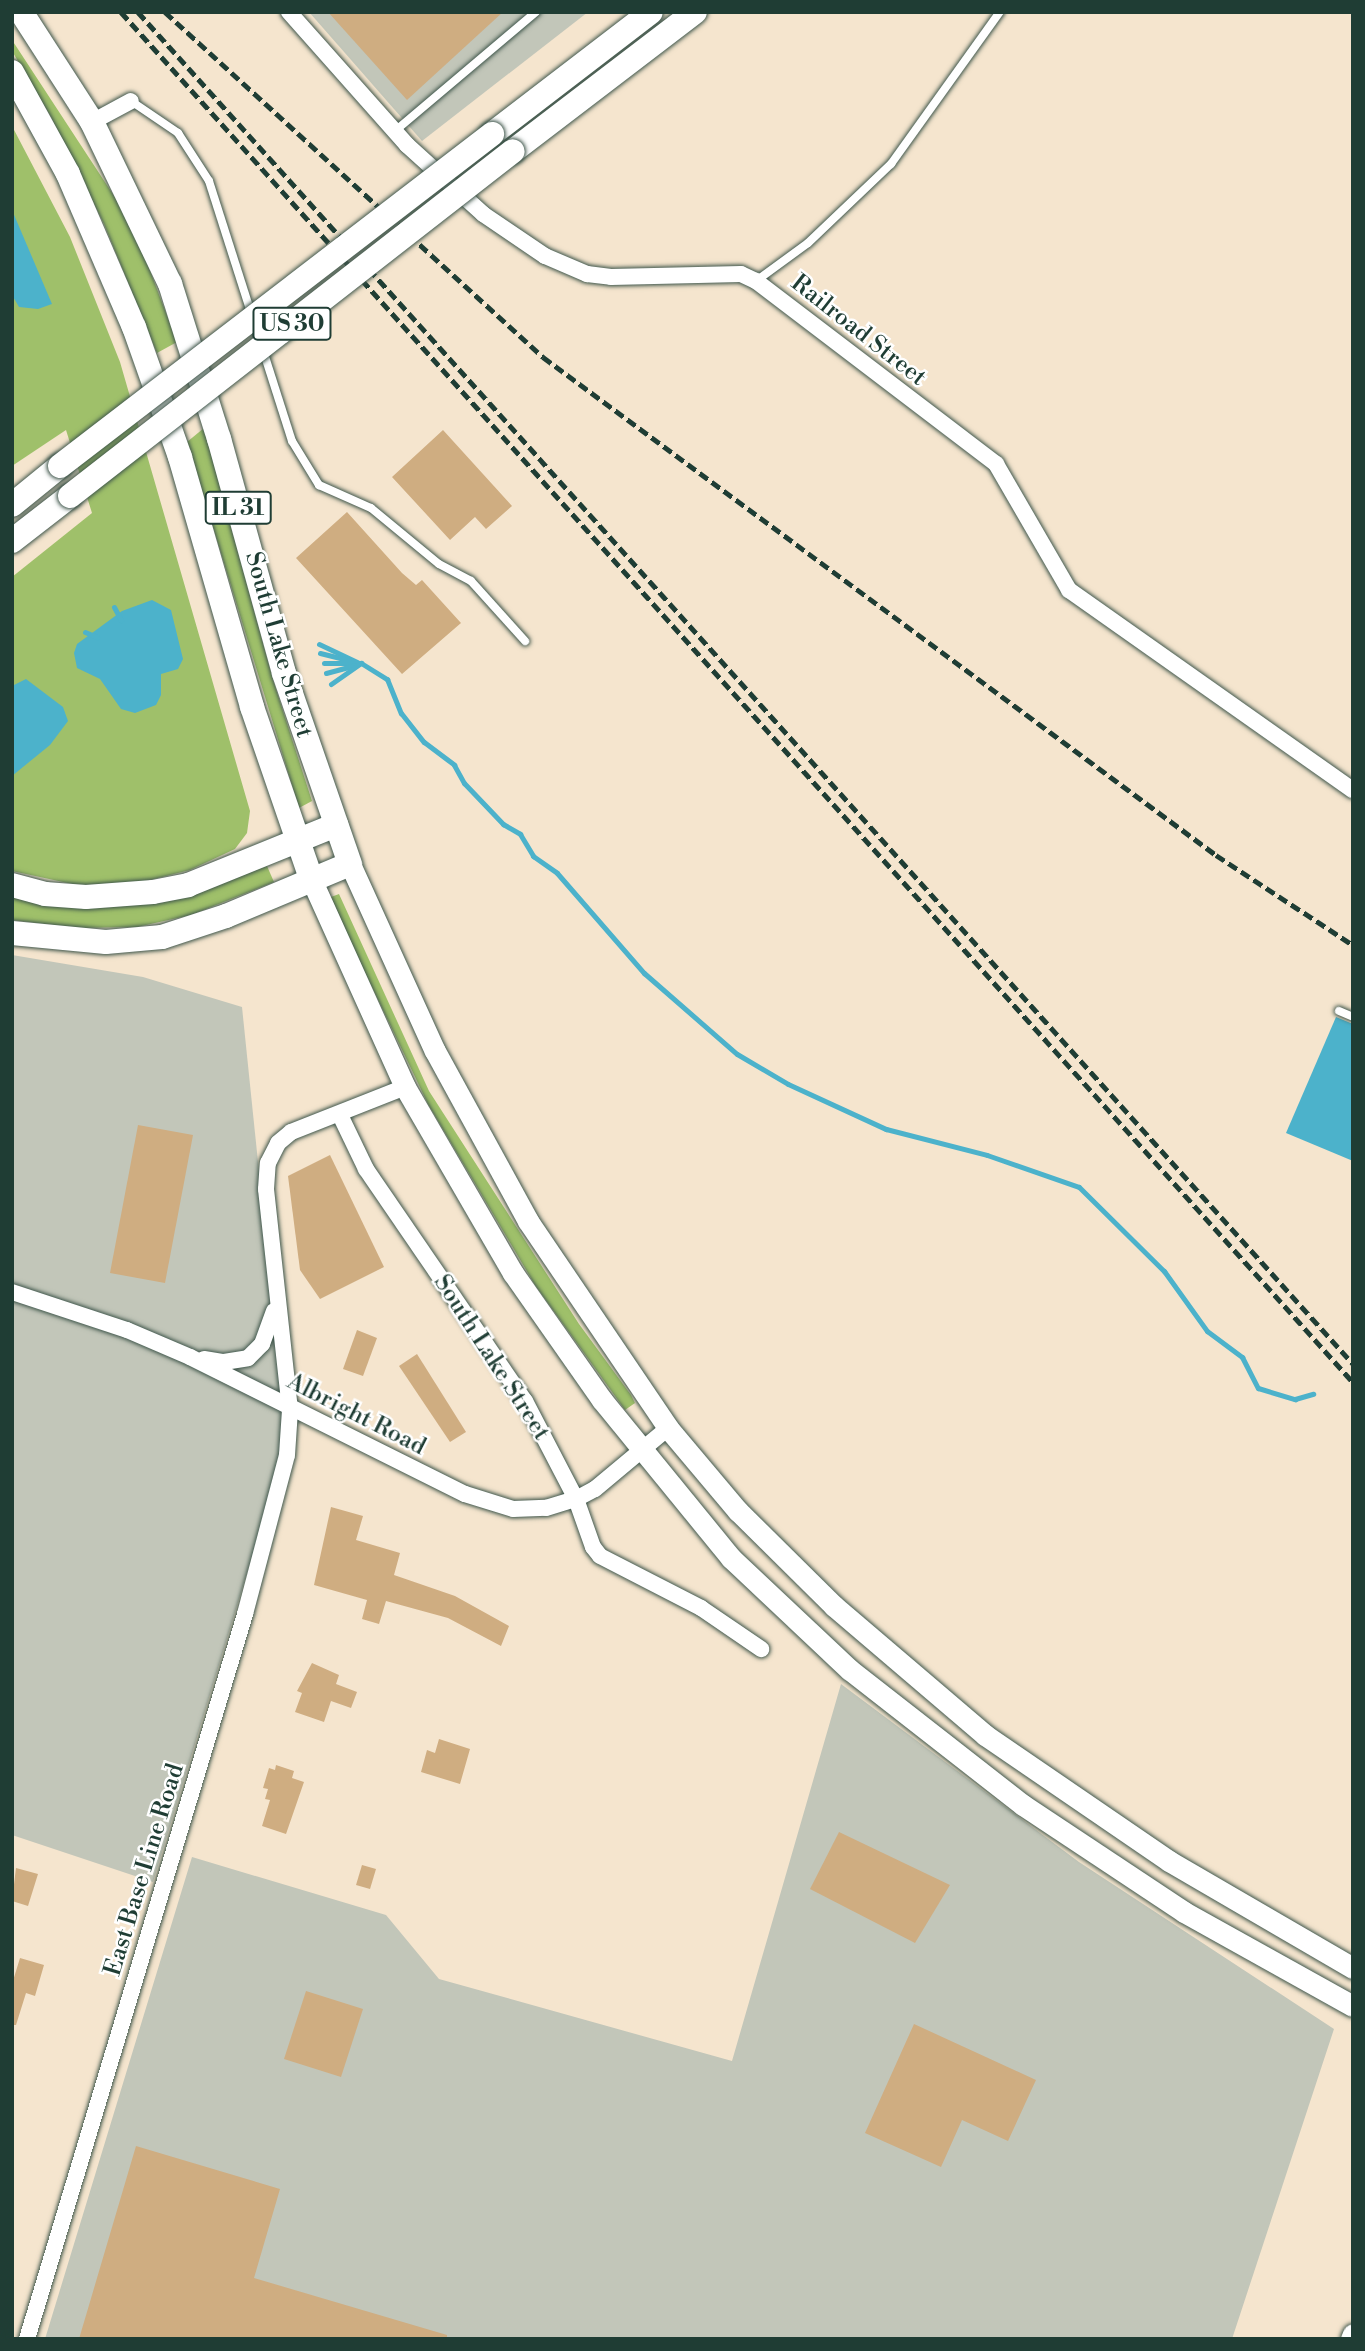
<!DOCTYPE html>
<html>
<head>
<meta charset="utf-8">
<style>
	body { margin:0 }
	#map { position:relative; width:1365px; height:2351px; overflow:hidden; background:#f5e5ce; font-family:"Libre Bodoni",serif }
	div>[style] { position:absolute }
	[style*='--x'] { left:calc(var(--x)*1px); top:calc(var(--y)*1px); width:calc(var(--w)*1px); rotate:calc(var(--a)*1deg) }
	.industrial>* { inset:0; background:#c2c6b9 }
	.green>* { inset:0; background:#9fc06a }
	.water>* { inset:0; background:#4cb2cb }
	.stream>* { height:5px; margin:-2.5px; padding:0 2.5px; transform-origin:2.5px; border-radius:2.5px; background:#4cb2cb }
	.building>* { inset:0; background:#cfad81 }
	.roads { filter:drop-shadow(0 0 2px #3f564b) drop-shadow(0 0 2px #3f564b) }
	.lane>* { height:8px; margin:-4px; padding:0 4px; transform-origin:4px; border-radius:4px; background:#fff }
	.street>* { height:16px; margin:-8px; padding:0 8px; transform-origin:8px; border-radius:8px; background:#fff }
	.secondary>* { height:21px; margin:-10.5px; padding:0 10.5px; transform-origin:10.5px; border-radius:10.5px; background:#fff }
	.primary>* { height:24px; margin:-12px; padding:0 12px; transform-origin:12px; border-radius:12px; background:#fff }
	.rail>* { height:5px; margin-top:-2.5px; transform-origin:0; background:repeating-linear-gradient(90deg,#1f3d34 0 10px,transparent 0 15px) }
	.bridges { filter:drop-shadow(0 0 2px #3f564b) drop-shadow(0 0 2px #3f564b) }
	.primary-bridge>* { height:24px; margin:-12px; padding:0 12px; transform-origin:12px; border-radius:12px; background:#fff }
	span { translate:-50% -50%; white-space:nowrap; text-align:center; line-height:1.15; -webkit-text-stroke:5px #fff; paint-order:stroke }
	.shield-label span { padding:2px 5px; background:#fff; border:2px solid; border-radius:5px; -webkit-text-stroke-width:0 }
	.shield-label { font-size:23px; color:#1f3d34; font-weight:700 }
	.street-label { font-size:24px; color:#1f3d34 }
	.frame { position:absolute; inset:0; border:14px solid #1f3d34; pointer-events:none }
</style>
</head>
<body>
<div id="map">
	<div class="industrial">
		<div style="clip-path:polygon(309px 12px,588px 12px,422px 141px)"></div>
		<div style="clip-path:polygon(12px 955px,143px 977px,242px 1007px,281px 1385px,283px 1454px,153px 1882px,12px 1835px)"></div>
		<div style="clip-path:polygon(841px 1684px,1079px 1862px,1334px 2029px,1232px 2339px,45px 2339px,192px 1857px,386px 1915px,439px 1979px,732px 2061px)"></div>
	</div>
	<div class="green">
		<div style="clip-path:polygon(12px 40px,118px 202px,141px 247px,177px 342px,157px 353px,104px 224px,51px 117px,12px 51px)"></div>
		<div style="clip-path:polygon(12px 126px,70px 237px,120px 362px,250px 811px,247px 833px,235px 849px,190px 870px,134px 884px,77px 885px,12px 871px,12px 577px,92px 513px,66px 430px,12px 466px)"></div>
		<div style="clip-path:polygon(204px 428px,273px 680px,312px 801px,299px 808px,187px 442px)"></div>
		<div style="clip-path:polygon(267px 866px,274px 882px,191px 915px,137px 927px,78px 928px,12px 920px,12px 895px,80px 908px,161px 903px)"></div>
		<div style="clip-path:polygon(339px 894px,429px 1091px,579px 1324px,631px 1395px,635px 1403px,625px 1410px,535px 1285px,428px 1104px,349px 939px,331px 897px)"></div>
	</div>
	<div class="water">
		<div style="clip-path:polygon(12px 210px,52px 304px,38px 309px,19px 307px,12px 295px)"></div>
		<div style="clip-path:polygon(152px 600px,171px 610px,183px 659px,178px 669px,161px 674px,161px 695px,156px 705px,135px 713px,121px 709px,100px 679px,77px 668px,74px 653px,77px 644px,122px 611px)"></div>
		<div style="clip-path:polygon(26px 679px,63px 707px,68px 721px,50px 745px,12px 776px,12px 686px)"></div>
		<div style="clip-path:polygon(1336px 1017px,1353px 1024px,1353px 1161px,1286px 1133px)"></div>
	</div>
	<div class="stream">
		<div style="--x:114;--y:607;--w:15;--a:62"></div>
		<div style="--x:85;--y:632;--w:13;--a:23"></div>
		<div style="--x:319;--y:644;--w:42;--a:25.3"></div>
		<div style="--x:320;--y:653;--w:29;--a:14"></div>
		<div style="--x:324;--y:663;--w:37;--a:0"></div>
		<div style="--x:361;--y:663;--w:31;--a:32"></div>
		<div style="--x:387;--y:679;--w:37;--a:68"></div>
		<div style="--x:401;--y:713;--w:37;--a:52"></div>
		<div style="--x:424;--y:742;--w:38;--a:37"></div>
		<div style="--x:454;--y:765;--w:21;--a:61"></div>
		<div style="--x:464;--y:783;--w:57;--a:46.4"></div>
		<div style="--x:503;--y:824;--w:20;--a:30"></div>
		<div style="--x:520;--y:834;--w:26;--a:59"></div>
		<div style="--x:533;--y:856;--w:29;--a:35"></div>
		<div style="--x:557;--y:873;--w:133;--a:49"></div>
		<div style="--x:644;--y:973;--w:123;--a:41.1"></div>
		<div style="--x:737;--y:1054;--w:59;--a:30.5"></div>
		<div style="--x:788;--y:1084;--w:108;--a:24.7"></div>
		<div style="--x:886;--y:1129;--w:104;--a:14.4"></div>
		<div style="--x:987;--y:1155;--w:97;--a:19.2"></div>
		<div style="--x:1079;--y:1187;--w:120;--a:44.7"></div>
		<div style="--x:1164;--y:1271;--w:74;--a:54.4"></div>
		<div style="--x:1207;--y:1331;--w:44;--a:36.6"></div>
		<div style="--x:1242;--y:1357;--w:35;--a:63"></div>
		<div style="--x:1258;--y:1388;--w:39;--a:17"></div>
		<div style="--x:1295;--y:1399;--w:19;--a:-16"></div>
		<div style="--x:326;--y:673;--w:30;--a:-15"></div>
		<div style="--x:331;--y:684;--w:37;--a:-35"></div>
	</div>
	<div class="building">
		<div style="clip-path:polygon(328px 12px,503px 12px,407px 100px)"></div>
		<div style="clip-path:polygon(443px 430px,512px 506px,486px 529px,475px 517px,450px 540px,392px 477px)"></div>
		<div style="clip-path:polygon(347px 512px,402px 573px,416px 585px,422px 580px,461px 623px,402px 674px,296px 558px)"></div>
		<div style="clip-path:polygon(138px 1125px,193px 1135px,165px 1283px,110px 1273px)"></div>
		<div style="clip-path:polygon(330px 1155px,384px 1267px,320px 1299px,300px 1270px,288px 1176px)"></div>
		<div style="clip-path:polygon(357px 1330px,377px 1338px,363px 1376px,343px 1369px)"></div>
		<div style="clip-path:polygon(417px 1354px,466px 1432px,450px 1442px,399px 1366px)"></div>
		<div style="clip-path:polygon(331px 1507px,363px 1516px,356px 1540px,400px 1553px,394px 1575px,455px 1596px,509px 1626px,501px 1646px,448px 1618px,386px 1601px,379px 1624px,362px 1619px,367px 1600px,314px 1585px)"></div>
		<div style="clip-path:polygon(312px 1663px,339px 1675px,336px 1684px,357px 1692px,351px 1708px,331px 1701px,324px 1722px,295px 1712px,302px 1693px,297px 1691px)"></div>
		<div style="clip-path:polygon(439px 1739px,470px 1749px,460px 1784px,421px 1772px,427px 1750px,435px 1753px)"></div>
		<div style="clip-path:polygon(276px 1765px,294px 1771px,292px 1778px,304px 1782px,286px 1834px,262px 1826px,270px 1800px,265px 1799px,268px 1789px,263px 1788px,269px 1768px,275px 1770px)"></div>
		<div style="clip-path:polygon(839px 1832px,950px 1885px,915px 1943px,810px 1889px)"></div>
		<div style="clip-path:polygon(362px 1865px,376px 1869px,370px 1889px,356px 1885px)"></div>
		<div style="clip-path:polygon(16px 1868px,38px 1874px,28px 1906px,12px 1901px)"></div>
		<div style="clip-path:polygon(20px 1958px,44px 1965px,35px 1996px,26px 1993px,16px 2025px,12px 2025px,12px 1984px)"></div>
		<div style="clip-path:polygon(306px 1991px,363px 2009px,341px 2077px,284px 2059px)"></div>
		<div style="clip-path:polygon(914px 2024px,1036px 2080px,1008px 2141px,962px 2120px,941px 2167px,865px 2133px)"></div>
		<div style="clip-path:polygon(136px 2146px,280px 2189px,254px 2278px,447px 2335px,447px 2339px,79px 2339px)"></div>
	</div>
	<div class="roads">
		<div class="lane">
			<div style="--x:131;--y:101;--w:57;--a:34.2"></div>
			<div style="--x:178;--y:133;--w:57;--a:57.1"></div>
			<div style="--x:209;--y:181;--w:273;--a:72.3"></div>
			<div style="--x:292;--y:441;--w:52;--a:58.5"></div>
			<div style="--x:319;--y:485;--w:57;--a:23.9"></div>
			<div style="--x:371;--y:508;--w:88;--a:39.5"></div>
			<div style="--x:439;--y:564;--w:36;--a:28"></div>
			<div style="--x:471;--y:581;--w:81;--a:48"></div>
			<div style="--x:395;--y:131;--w:185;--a:-40.2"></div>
			<div style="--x:756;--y:281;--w:64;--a:-36.2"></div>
			<div style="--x:808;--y:243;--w:115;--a:-43.6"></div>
			<div style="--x:891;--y:164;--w:187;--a:-54.4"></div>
			<div style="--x:1339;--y:1011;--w:15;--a:23"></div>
		</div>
		<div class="street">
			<div style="--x:289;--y:12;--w:178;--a:48.4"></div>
			<div style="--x:407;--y:145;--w:103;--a:42.2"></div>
			<div style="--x:483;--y:214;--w:75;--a:34.1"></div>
			<div style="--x:545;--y:256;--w:46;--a:23.2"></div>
			<div style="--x:587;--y:274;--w:24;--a:7"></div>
			<div style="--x:611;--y:277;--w:130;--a:-1.3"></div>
			<div style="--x:741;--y:274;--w:17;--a:25"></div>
			<div style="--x:756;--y:281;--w:302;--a:37.3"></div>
			<div style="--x:996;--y:464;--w:146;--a:59.9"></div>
			<div style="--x:1069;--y:590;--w:347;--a:35.2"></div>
			<div style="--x:92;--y:122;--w:44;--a:-28.3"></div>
			<div style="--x:340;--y:1115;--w:60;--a:64.3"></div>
			<div style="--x:366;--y:1169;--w:281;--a:55.6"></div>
			<div style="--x:525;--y:1401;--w:110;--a:62.5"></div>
			<div style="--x:576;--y:1499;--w:51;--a:70.5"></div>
			<div style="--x:593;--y:1547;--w:11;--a:52"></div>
			<div style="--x:600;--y:1556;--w:114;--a:27.2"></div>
			<div style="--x:701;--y:1608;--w:73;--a:34.3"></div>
			<div style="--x:12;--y:1292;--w:121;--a:18.3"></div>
			<div style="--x:127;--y:1330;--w:69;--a:23.2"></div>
			<div style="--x:190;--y:1357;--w:307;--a:26.5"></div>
			<div style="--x:465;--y:1494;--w:50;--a:17.4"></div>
			<div style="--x:513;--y:1509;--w:33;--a:-2"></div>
			<div style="--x:546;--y:1508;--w:31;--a:-17"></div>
			<div style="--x:576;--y:1499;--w:21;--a:-28"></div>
			<div style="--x:595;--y:1489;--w:95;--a:-39.9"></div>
			<div style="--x:204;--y:1359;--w:20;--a:9"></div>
			<div style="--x:224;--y:1362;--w:24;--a:-9"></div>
			<div style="--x:248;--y:1358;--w:20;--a:-45"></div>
			<div style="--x:262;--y:1344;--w:35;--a:-70"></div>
			<div style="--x:27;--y:2339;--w:757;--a:-73.26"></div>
			<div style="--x:245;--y:1614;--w:164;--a:-75.2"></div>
			<div style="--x:287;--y:1455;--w:45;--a:-86.2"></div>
			<div style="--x:290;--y:1410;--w:222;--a:-96.2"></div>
			<div style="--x:266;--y:1189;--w:26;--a:-86"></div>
			<div style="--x:268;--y:1163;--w:22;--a:-63"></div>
			<div style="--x:278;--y:1143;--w:17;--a:-40"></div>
			<div style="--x:291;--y:1132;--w:123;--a:-21.5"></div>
		</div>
		<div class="secondary">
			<div style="--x:350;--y:864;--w:205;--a:65.6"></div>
			<div style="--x:435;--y:1051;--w:194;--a:61.3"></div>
			<div style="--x:528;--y:1221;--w:250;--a:55.9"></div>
			<div style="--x:668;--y:1428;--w:109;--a:49.9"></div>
			<div style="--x:738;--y:1511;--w:135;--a:44.7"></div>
			<div style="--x:834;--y:1606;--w:199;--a:40.5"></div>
			<div style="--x:985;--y:1735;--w:223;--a:34.4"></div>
			<div style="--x:1169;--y:1861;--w:213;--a:30.2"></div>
			<div style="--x:312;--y:881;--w:226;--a:65.7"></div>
			<div style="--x:405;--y:1087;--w:215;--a:59.9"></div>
			<div style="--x:513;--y:1273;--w:155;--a:55"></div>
			<div style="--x:602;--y:1400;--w:204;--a:50.8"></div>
			<div style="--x:731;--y:1558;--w:163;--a:43.3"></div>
			<div style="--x:850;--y:1670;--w:219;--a:38"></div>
			<div style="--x:1023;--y:1805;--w:193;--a:33.6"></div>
			<div style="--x:1184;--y:1912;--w:193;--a:29.1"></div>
			<div style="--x:1351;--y:2339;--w:5;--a:-68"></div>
		</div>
		<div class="primary">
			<div style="--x:12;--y:72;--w:116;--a:61.2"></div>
			<div style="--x:68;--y:174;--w:167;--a:66.7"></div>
			<div style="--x:134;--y:327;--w:138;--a:70.5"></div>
			<div style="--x:180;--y:457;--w:260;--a:73.9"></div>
			<div style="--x:252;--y:707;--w:184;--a:71"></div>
			<div style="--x:492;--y:134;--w:200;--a:-37.5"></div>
			<div style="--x:513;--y:151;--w:229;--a:-37.4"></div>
			<div style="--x:12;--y:505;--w:62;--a:-39.1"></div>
			<div style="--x:12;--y:541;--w:73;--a:-37.8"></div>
			<div style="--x:12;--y:885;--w:34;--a:15"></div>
			<div style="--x:45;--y:894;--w:41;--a:4.2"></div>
			<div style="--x:86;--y:897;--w:67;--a:-4.3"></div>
			<div style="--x:153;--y:892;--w:36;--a:-11"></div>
			<div style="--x:188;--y:885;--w:160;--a:-22.1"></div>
			<div style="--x:12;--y:933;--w:94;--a:5.5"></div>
			<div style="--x:106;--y:942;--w:56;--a:-5.1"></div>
			<div style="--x:162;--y:937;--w:67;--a:-18.2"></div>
			<div style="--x:226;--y:916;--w:134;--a:-22.8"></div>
			<div style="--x:350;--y:864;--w:202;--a:-109.1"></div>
			<div style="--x:284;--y:673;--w:243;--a:-105.5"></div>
			<div style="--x:219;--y:439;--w:163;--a:-107.5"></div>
			<div style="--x:170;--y:284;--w:180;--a:-115.7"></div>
			<div style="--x:92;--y:122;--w:131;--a:-122.8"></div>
		</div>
	</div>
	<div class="rail">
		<div style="--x:121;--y:12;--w:1842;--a:48.04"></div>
		<div style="--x:138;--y:12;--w:1818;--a:48.05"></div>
		<div style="--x:165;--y:12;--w:512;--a:42.39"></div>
		<div style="--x:543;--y:357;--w:837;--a:36.5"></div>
		<div style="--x:1216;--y:855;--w:164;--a:33.3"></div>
	</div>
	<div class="bridges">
		<div class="primary-bridge">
			<div style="--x:60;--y:466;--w:545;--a:-37.54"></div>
			<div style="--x:70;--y:496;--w:561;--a:-37.91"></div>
		</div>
	</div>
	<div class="shield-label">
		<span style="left:292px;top:324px">US 30</span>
		<span style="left:238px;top:508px">IL 31</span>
	</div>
	<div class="street-label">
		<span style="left:858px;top:331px;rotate:38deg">Railroad Street</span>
		<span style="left:278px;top:645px;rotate:74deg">South Lake Street</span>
		<span style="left:491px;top:1358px;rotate:57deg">South Lake Street</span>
		<span style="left:356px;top:1415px;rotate:27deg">Albright Road</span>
		<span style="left:145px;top:1870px;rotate:-73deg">East Base Line Road</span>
	</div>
	<div class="frame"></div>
</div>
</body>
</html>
